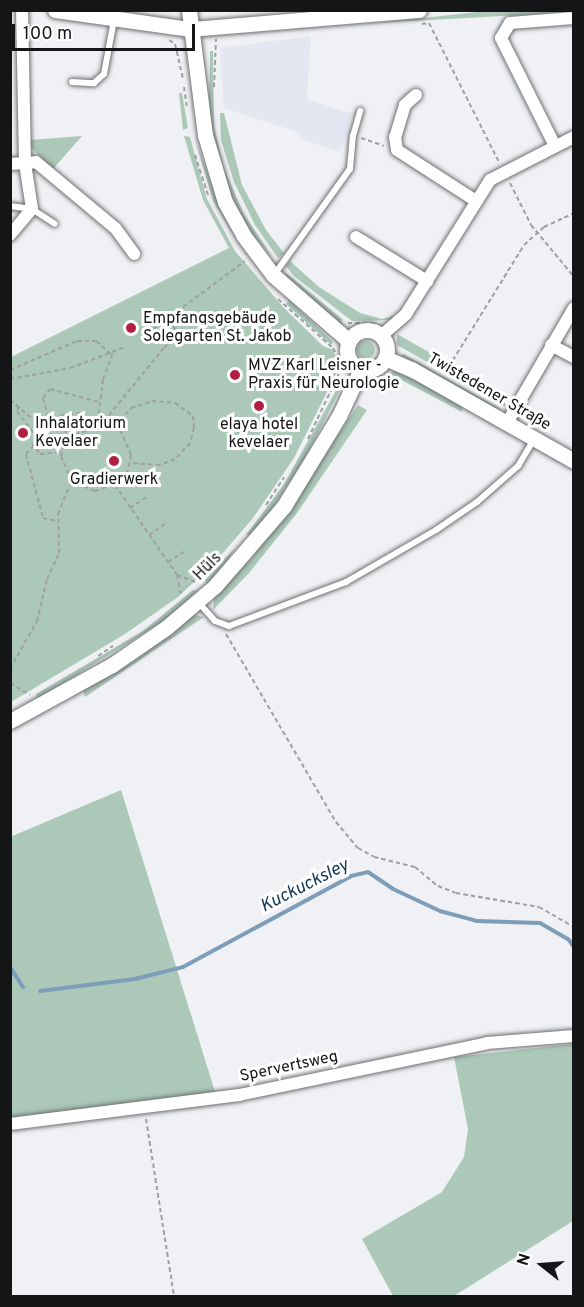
<!DOCTYPE html>
<html>
<head>
<meta charset="utf-8">
<style>
	body { margin:0 }
	#map { position:relative; width:584px; height:1307px; overflow:hidden; background:#f0f1f4; font-family:Overpass,sans-serif }
	div>[style] { position:absolute }
	[style*='--x'] { left:calc(var(--x)*1px); top:calc(var(--y)*1px); width:calc(var(--w)*1px); rotate:calc(var(--a)*1deg) }
	.built>* { inset:0; background:#e3e7f1 }
	.green>* { inset:0; background:#abc8b8 }
	.round { border-radius:50% }
	.stream>* { height:4px; margin:-2px; padding:0 2px; transform-origin:2px; border-radius:2px; background:#7d9db9 }
	.path>* { height:2px; margin-top:-1px; transform-origin:0; background:repeating-linear-gradient(90deg,#9fa0a2 0 4.5px,transparent 0 7.5px) }
	.roads { filter:drop-shadow(0 0 2px #6e6f71) drop-shadow(0 0 2px #6e6f71) }
	.service>* { height:6px; margin:-3px; padding:0 3px; transform-origin:3px; border-radius:3px; background:#fff }
	.minor>* { height:12px; margin:-6px; padding:0 6px; transform-origin:6px; border-radius:6px; background:#fff }
	.tertiary>* { height:15px; margin:-7.5px; padding:0 7.5px; transform-origin:7.5px; border-radius:7.5px; background:#fff }
	.tertiary>.ring { margin:-7.5px; padding:0; box-sizing:content-box; background:none; border:15px solid #fff; border-radius:50% }
	.dots>* { width:16px; height:16px; translate:-50% -50%; box-sizing:border-box; border:3px solid #fff; border-radius:50% }
	span { translate:-50% -50%; white-space:nowrap; text-align:center; line-height:1.15; -webkit-text-stroke:6px #fff; paint-order:stroke }
	.poi-label { font-size:16px; color:#141516 }
	.left { translate:0 -50%; text-align:left }
	.street-label { font-size:16px; color:#141516 }
	.water-label { font-size:18px; color:#103754; font-style:italic }
	.frame { position:absolute; inset:0; border:12px solid #141516; pointer-events:none }
	.north { position:absolute; left:512px; top:1235px; width:60px; height:60px; -webkit-text-stroke:4px #fff; paint-order:stroke; rotate:287deg; font-size:16px; font-weight:700; line-height:24px; text-align:center; color:#141516 }
	.north::after { content:''; display:block; margin:auto; width:21px; height:27px; background:#141516; clip-path:polygon(50% 0,100% 100%,50% 72%,0 100%) }
	.scale { position:absolute; left:12px; top:24px; width:183px; height:27px; box-sizing:border-box; border:3px solid #141516; border-top:0; padding-left:8px; font-size:18px; line-height:21px; white-space:nowrap; color:#141516; -webkit-text-stroke:4px #fff; paint-order:stroke }
</style>
</head>
<body>
<div id="map">
	<div class="built">
		<div style="clip-path:polygon(311px 36px,307px 99px,352px 114px,340px 152px,302px 139px,298px 132px,224px 108px,220px 48px)"></div>
	</div>
	<div class="green">
		<div style="clip-path:polygon(486px 11px,573px 11px,573px 12px,377px 23px)"></div>
		<div style="clip-path:polygon(210px 51px,213px 51px,214px 126px,224px 169px,244px 214px,272px 257px,249px 230px,226px 185px,213px 140px,209px 106px)"></div>
		<div style="clip-path:polygon(179px 93px,182px 93px,188px 128px,183px 130px)"></div>
		<div style="clip-path:polygon(220px 113px,224px 113px,242px 185px,266px 230px,284px 253px,278px 258px,255px 225px,234px 182px,221px 140px)"></div>
		<div style="clip-path:polygon(82px 136px,53px 169px,31px 148px,30px 140px)"></div>
		<div style="clip-path:polygon(184px 136px,190px 137px,207px 199px,235px 251px,284px 308px,323px 346px,333px 350px,337px 360px,336px 374px,294px 458px,253px 518px,216px 561px,178px 597px,125px 634px,11px 702px,11px 357px,229px 248px,203px 200px)"></div>
		<div style="clip-path:polygon(195px 139px,223px 216px,252px 266px,213px 201px)"></div>
		<div style="clip-path:polygon(290px 261px,319px 287px,360px 313px,382px 319px,396px 315px,393px 320px,352px 321px,294px 276px,286px 266px)"></div>
		<div style="clip-path:polygon(285px 272px,342px 319px,342px 326px,287px 279px)"></div>
		<div style="clip-path:polygon(289px 300px,333px 342px,331px 345px,286px 304px)"></div>
		<div style="clip-path:polygon(397px 334px,448px 363px,438px 368px,397px 345px)"></div>
		<div class="round" style="left:357px;top:341px;width:18px;height:18px"></div>
		<div style="clip-path:polygon(404px 354px,501px 409px,491px 408px,400px 356px)"></div>
		<div style="clip-path:polygon(452px 366px,515px 401px,507px 408px,449px 375px)"></div>
		<div style="clip-path:polygon(394px 370px,463px 405px,462px 412px,390px 374px)"></div>
		<div style="clip-path:polygon(344px 376px,343px 384px,305px 458px,272px 509px,252px 535px,246px 535px,284px 484px)"></div>
		<div style="clip-path:polygon(358px 405px,367px 410px,297px 513px,249px 573px,213px 610px,214px 596px,252px 558px,290px 508px)"></div>
		<div style="clip-path:polygon(235px 548px,222px 569px,207px 584px,205px 579px)"></div>
		<div style="clip-path:polygon(193px 590px,198px 591px,162px 622px,37px 699px,36px 694px,143px 631px)"></div>
		<div style="clip-path:polygon(195px 615px,204px 617px,85px 697px,82px 689px)"></div>
		<div style="clip-path:polygon(121px 790px,217px 1098px,11px 1124px,10px 837px)"></div>
		<div style="clip-path:polygon(573px 1044px,573px 1221px,454px 1296px,393px 1296px,362px 1239px,442px 1192px,464px 1157px,468px 1129px,454px 1057px)"></div>
	</div>
	<div class="stream">
		<div style="--x:10;--y:967;--w:24;--a:57"></div>
		<div style="--x:40;--y:991;--w:96;--a:-7.2"></div>
		<div style="--x:135;--y:979;--w:49;--a:-14"></div>
		<div style="--x:183;--y:967;--w:191;--a:-28.4"></div>
		<div style="--x:351;--y:876;--w:17;--a:-13"></div>
		<div style="--x:368;--y:872;--w:30;--a:34"></div>
		<div style="--x:393;--y:889;--w:52;--a:25.1"></div>
		<div style="--x:440;--y:911;--w:38;--a:15"></div>
		<div style="--x:477;--y:921;--w:63;--a:1.8"></div>
		<div style="--x:540;--y:923;--w:32;--a:30"></div>
		<div style="--x:568;--y:939;--w:10;--a:53"></div>
	</div>
	<div class="path">
		<div style="--x:422;--y:24;--w:7;--a:-8"></div>
		<div style="--x:429;--y:23;--w:156;--a:63.3"></div>
		<div style="--x:169;--y:40;--w:7;--a:34"></div>
		<div style="--x:175;--y:44;--w:35;--a:77"></div>
		<div style="--x:184;--y:87;--w:21;--a:82"></div>
		<div style="--x:214;--y:87;--w:48;--a:-87.6"></div>
		<div style="--x:361;--y:138;--w:24;--a:19"></div>
		<div style="--x:195;--y:155;--w:42;--a:72"></div>
		<div style="--x:510;--y:183;--w:47;--a:63.4"></div>
		<div style="--x:531;--y:225;--w:67;--a:50.4"></div>
		<div style="--x:278;--y:299;--w:74;--a:41.7"></div>
		<div style="--x:333;--y:348;--w:26;--a:65"></div>
		<div style="--x:168;--y:320;--w:16;--a:52"></div>
		<div style="--x:348;--y:323;--w:30;--a:0"></div>
		<div style="--x:152;--y:331;--w:20;--a:30"></div>
		<div style="--x:147;--y:334;--w:122;--a:-36.7"></div>
		<div style="--x:10;--y:370;--w:73;--a:-23.4"></div>
		<div style="--x:77;--y:341;--w:19;--a:0"></div>
		<div style="--x:96;--y:341;--w:21;--a:41"></div>
		<div style="--x:445;--y:373;--w:150;--a:-58.3"></div>
		<div style="--x:524;--y:245;--w:27;--a:-42"></div>
		<div style="--x:544;--y:227;--w:33;--a:-25"></div>
		<div style="--x:10;--y:379;--w:61;--a:-10.4"></div>
		<div style="--x:70;--y:368;--w:59;--a:-20.9"></div>
		<div style="--x:371;--y:380;--w:16;--a:-27"></div>
		<div style="--x:10;--y:400;--w:70;--a:39.8"></div>
		<div style="--x:19;--y:406;--w:5;--a:112"></div>
		<div style="--x:17;--y:411;--w:36;--a:53"></div>
		<div style="--x:39;--y:440;--w:19;--a:133"></div>
		<div style="--x:26;--y:454;--w:66;--a:75.1"></div>
		<div style="--x:43;--y:518;--w:14;--a:12"></div>
		<div style="--x:98;--y:421;--w:24;--a:22"></div>
		<div style="--x:120;--y:430;--w:27;--a:66"></div>
		<div style="--x:131;--y:455;--w:15;--a:101"></div>
		<div style="--x:128;--y:470;--w:14;--a:124"></div>
		<div style="--x:120;--y:482;--w:27;--a:160"></div>
		<div style="--x:95;--y:491;--w:25;--a:-157"></div>
		<div style="--x:72;--y:481;--w:27;--a:-114"></div>
		<div style="--x:61;--y:456;--w:11;--a:-75"></div>
		<div style="--x:64;--y:445;--w:16;--a:-45"></div>
		<div style="--x:75;--y:434;--w:16;--a:-15"></div>
		<div style="--x:90;--y:430;--w:12;--a:-48"></div>
		<div style="--x:98;--y:421;--w:42;--a:-83.2"></div>
		<div style="--x:103;--y:379;--w:26;--a:-69"></div>
		<div style="--x:104;--y:421;--w:94;--a:-50.6"></div>
		<div style="--x:164;--y:348;--w:28;--a:-42"></div>
		<div style="--x:43;--y:425;--w:9;--a:-58"></div>
		<div style="--x:48;--y:417;--w:20;--a:-105"></div>
		<div style="--x:43;--y:398;--w:11;--a:-52"></div>
		<div style="--x:50;--y:389;--w:51;--a:14.9"></div>
		<div style="--x:115;--y:426;--w:24;--a:-48"></div>
		<div style="--x:131;--y:408;--w:22;--a:-18"></div>
		<div style="--x:152;--y:401;--w:23;--a:5"></div>
		<div style="--x:175;--y:403;--w:22;--a:36"></div>
		<div style="--x:193;--y:416;--w:12;--a:85"></div>
		<div style="--x:194;--y:428;--w:16;--a:105"></div>
		<div style="--x:190;--y:443;--w:22;--a:133"></div>
		<div style="--x:175;--y:459;--w:16;--a:158"></div>
		<div style="--x:160;--y:465;--w:30;--a:-176"></div>
		<div style="--x:308;--y:439;--w:77;--a:-64.8"></div>
		<div style="--x:68;--y:440;--w:26;--a:-106"></div>
		<div style="--x:61;--y:415;--w:19;--a:-6"></div>
		<div style="--x:80;--y:413;--w:19;--a:32"></div>
		<div style="--x:32;--y:443;--w:14;--a:54"></div>
		<div style="--x:40;--y:454;--w:21;--a:-5"></div>
		<div style="--x:115;--y:485;--w:109;--a:55.4"></div>
		<div style="--x:177;--y:575;--w:22;--a:21"></div>
		<div style="--x:266;--y:505;--w:33;--a:-57"></div>
		<div style="--x:130;--y:508;--w:20;--a:-33"></div>
		<div style="--x:149;--y:535;--w:19;--a:-35"></div>
		<div style="--x:168;--y:562;--w:19;--a:-32"></div>
		<div style="--x:177;--y:575;--w:21;--a:79"></div>
		<div style="--x:226;--y:634;--w:218;--a:59.7"></div>
		<div style="--x:336;--y:822;--w:34;--a:50"></div>
		<div style="--x:358;--y:848;--w:18;--a:29"></div>
		<div style="--x:374;--y:857;--w:42;--a:13.7"></div>
		<div style="--x:415;--y:867;--w:30;--a:40"></div>
		<div style="--x:438;--y:886;--w:19;--a:21"></div>
		<div style="--x:456;--y:893;--w:84;--a:9.6"></div>
		<div style="--x:539;--y:907;--w:40;--a:29.7"></div>
		<div style="--x:98;--y:656;--w:18;--a:-34"></div>
		<div style="--x:10;--y:669;--w:55;--a:-60.6"></div>
		<div style="--x:37;--y:621;--w:43;--a:-76.6"></div>
		<div style="--x:47;--y:579;--w:29;--a:-65"></div>
		<div style="--x:59;--y:553;--w:39;--a:-91"></div>
		<div style="--x:58;--y:514;--w:35;--a:-68"></div>
		<div style="--x:10;--y:683;--w:23;--a:31"></div>
		<div style="--x:146;--y:1119;--w:179;--a:81"></div>
	</div>
	<div class="roads">
		<div class="service">
			<div style="--x:72;--y:82;--w:22;--a:3"></div>
			<div style="--x:94;--y:83;--w:13;--a:-42"></div>
			<div style="--x:104;--y:74;--w:55;--a:-79.5"></div>
			<div style="--x:10;--y:206;--w:22;--a:8"></div>
			<div style="--x:32;--y:209;--w:27;--a:33"></div>
			<div style="--x:274;--y:275;--w:130;--a:-54.4"></div>
			<div style="--x:350;--y:169;--w:33;--a:-85"></div>
			<div style="--x:353;--y:136;--w:26;--a:-74"></div>
			<div style="--x:198;--y:602;--w:25;--a:48"></div>
			<div style="--x:215;--y:621;--w:15;--a:20"></div>
			<div style="--x:229;--y:626;--w:125;--a:-20.6"></div>
			<div style="--x:346;--y:582;--w:104;--a:-30"></div>
			<div style="--x:436;--y:530;--w:50;--a:-34.3"></div>
			<div style="--x:477;--y:502;--w:55;--a:-41.3"></div>
			<div style="--x:518;--y:466;--w:31;--a:-59"></div>
		</div>
		<div class="minor">
			<div style="--x:416;--y:95;--w:15;--a:138"></div>
			<div style="--x:405;--y:105;--w:34;--a:107"></div>
			<div style="--x:395;--y:137;--w:13;--a:81"></div>
			<div style="--x:397;--y:150;--w:94;--a:32.8"></div>
			<div style="--x:555;--y:146;--w:121;--a:-116.6"></div>
			<div style="--x:501;--y:38;--w:17;--a:-59"></div>
			<div style="--x:510;--y:23;--w:64;--a:-4.5"></div>
			<div style="--x:10;--y:164;--w:26;--a:-4"></div>
			<div style="--x:36;--y:162;--w:104;--a:39.9"></div>
			<div style="--x:116;--y:229;--w:31;--a:54"></div>
			<div style="--x:10;--y:235;--w:34;--a:-50"></div>
			<div style="--x:32;--y:209;--w:47;--a:-98.7"></div>
			<div style="--x:25;--y:163;--w:153;--a:-91.1"></div>
			<div style="--x:356;--y:237;--w:84;--a:31.8"></div>
			<div style="--x:381;--y:336;--w:33;--a:-41"></div>
			<div style="--x:406;--y:314;--w:158;--a:-57.9"></div>
			<div style="--x:490;--y:180;--w:94;--a:-27.1"></div>
			<div style="--x:551;--y:345;--w:26;--a:28"></div>
			<div style="--x:507;--y:423;--w:133;--a:-59.8"></div>
			<div style="--x:10;--y:1124;--w:231;--a:-7.2"></div>
			<div style="--x:239;--y:1095;--w:253;--a:-11.8"></div>
			<div style="--x:487;--y:1043;--w:87;--a:-4.6"></div>
		</div>
		<div class="tertiary">
			<div style="--x:55;--y:10;--w:137;--a:8"></div>
			<div style="--x:191;--y:29;--w:229;--a:-4.8"></div>
			<div style="--x:189;--y:10;--w:126;--a:82.7"></div>
			<div style="--x:205;--y:135;--w:70;--a:73.4"></div>
			<div style="--x:225;--y:202;--w:38;--a:61"></div>
			<div style="--x:243;--y:235;--w:50;--a:53.1"></div>
			<div style="--x:273;--y:275;--w:101;--a:41"></div>
			<div class="ring" style="left:347px;top:330px;width:25px;height:25px"></div>
			<div style="--x:385;--y:358;--w:30;--a:23"></div>
			<div style="--x:413;--y:370;--w:185;--a:29.5"></div>
			<div style="--x:10;--y:721;--w:116;--a:-28.8"></div>
			<div style="--x:112;--y:665;--w:67;--a:-34.6"></div>
			<div style="--x:167;--y:627;--w:63;--a:-40.5"></div>
			<div style="--x:215;--y:586;--w:106;--a:-49.2"></div>
			<div style="--x:284;--y:506;--w:105;--a:-58.6"></div>
			<div style="--x:339;--y:416;--w:52;--a:-64.9"></div>
		</div>
	</div>
	<div class="dots">
		<div style="left:131px;top:328px;background:#b11f43"></div>
		<div style="left:235px;top:375px;background:#b11f43"></div>
		<div style="left:259px;top:406px;background:#b11f43"></div>
		<div style="left:23px;top:433px;background:#b11f43"></div>
		<div style="left:114px;top:461px;background:#b11f43"></div>
	</div>
	<div class="poi-label">
		<span class="left" style="left:143px;top:328px">Empfangsgebäude<br>Solegarten St. Jakob</span>
		<span class="left" style="left:248px;top:375px">MVZ Karl Leisner -<br>Praxis für Neurologie</span>
		<span class="left" style="left:35px;top:433px">Inhalatorium<br>Kevelaer</span>
		<span style="left:259px;top:434px">elaya hotel<br>kevelaer</span>
		<span style="left:114px;top:480px">Gradierwerk</span>
	</div>
	<div class="street-label">
		<span style="left:489px;top:392px;rotate:30deg">Twistedener Straße</span>
		<span style="left:208px;top:567px;rotate:-45deg">Hüls</span>
		<span style="left:289px;top:1067px;rotate:-12deg">Spervertsweg</span>
	</div>
	<div class="water-label">
		<span style="left:305px;top:887px;rotate:-27deg">Kuckucksley</span>
	</div>
	<div class="frame"></div>
	<div class="north">N</div>
	<div class="scale">100 m</div>
</div>
</body>
</html>
